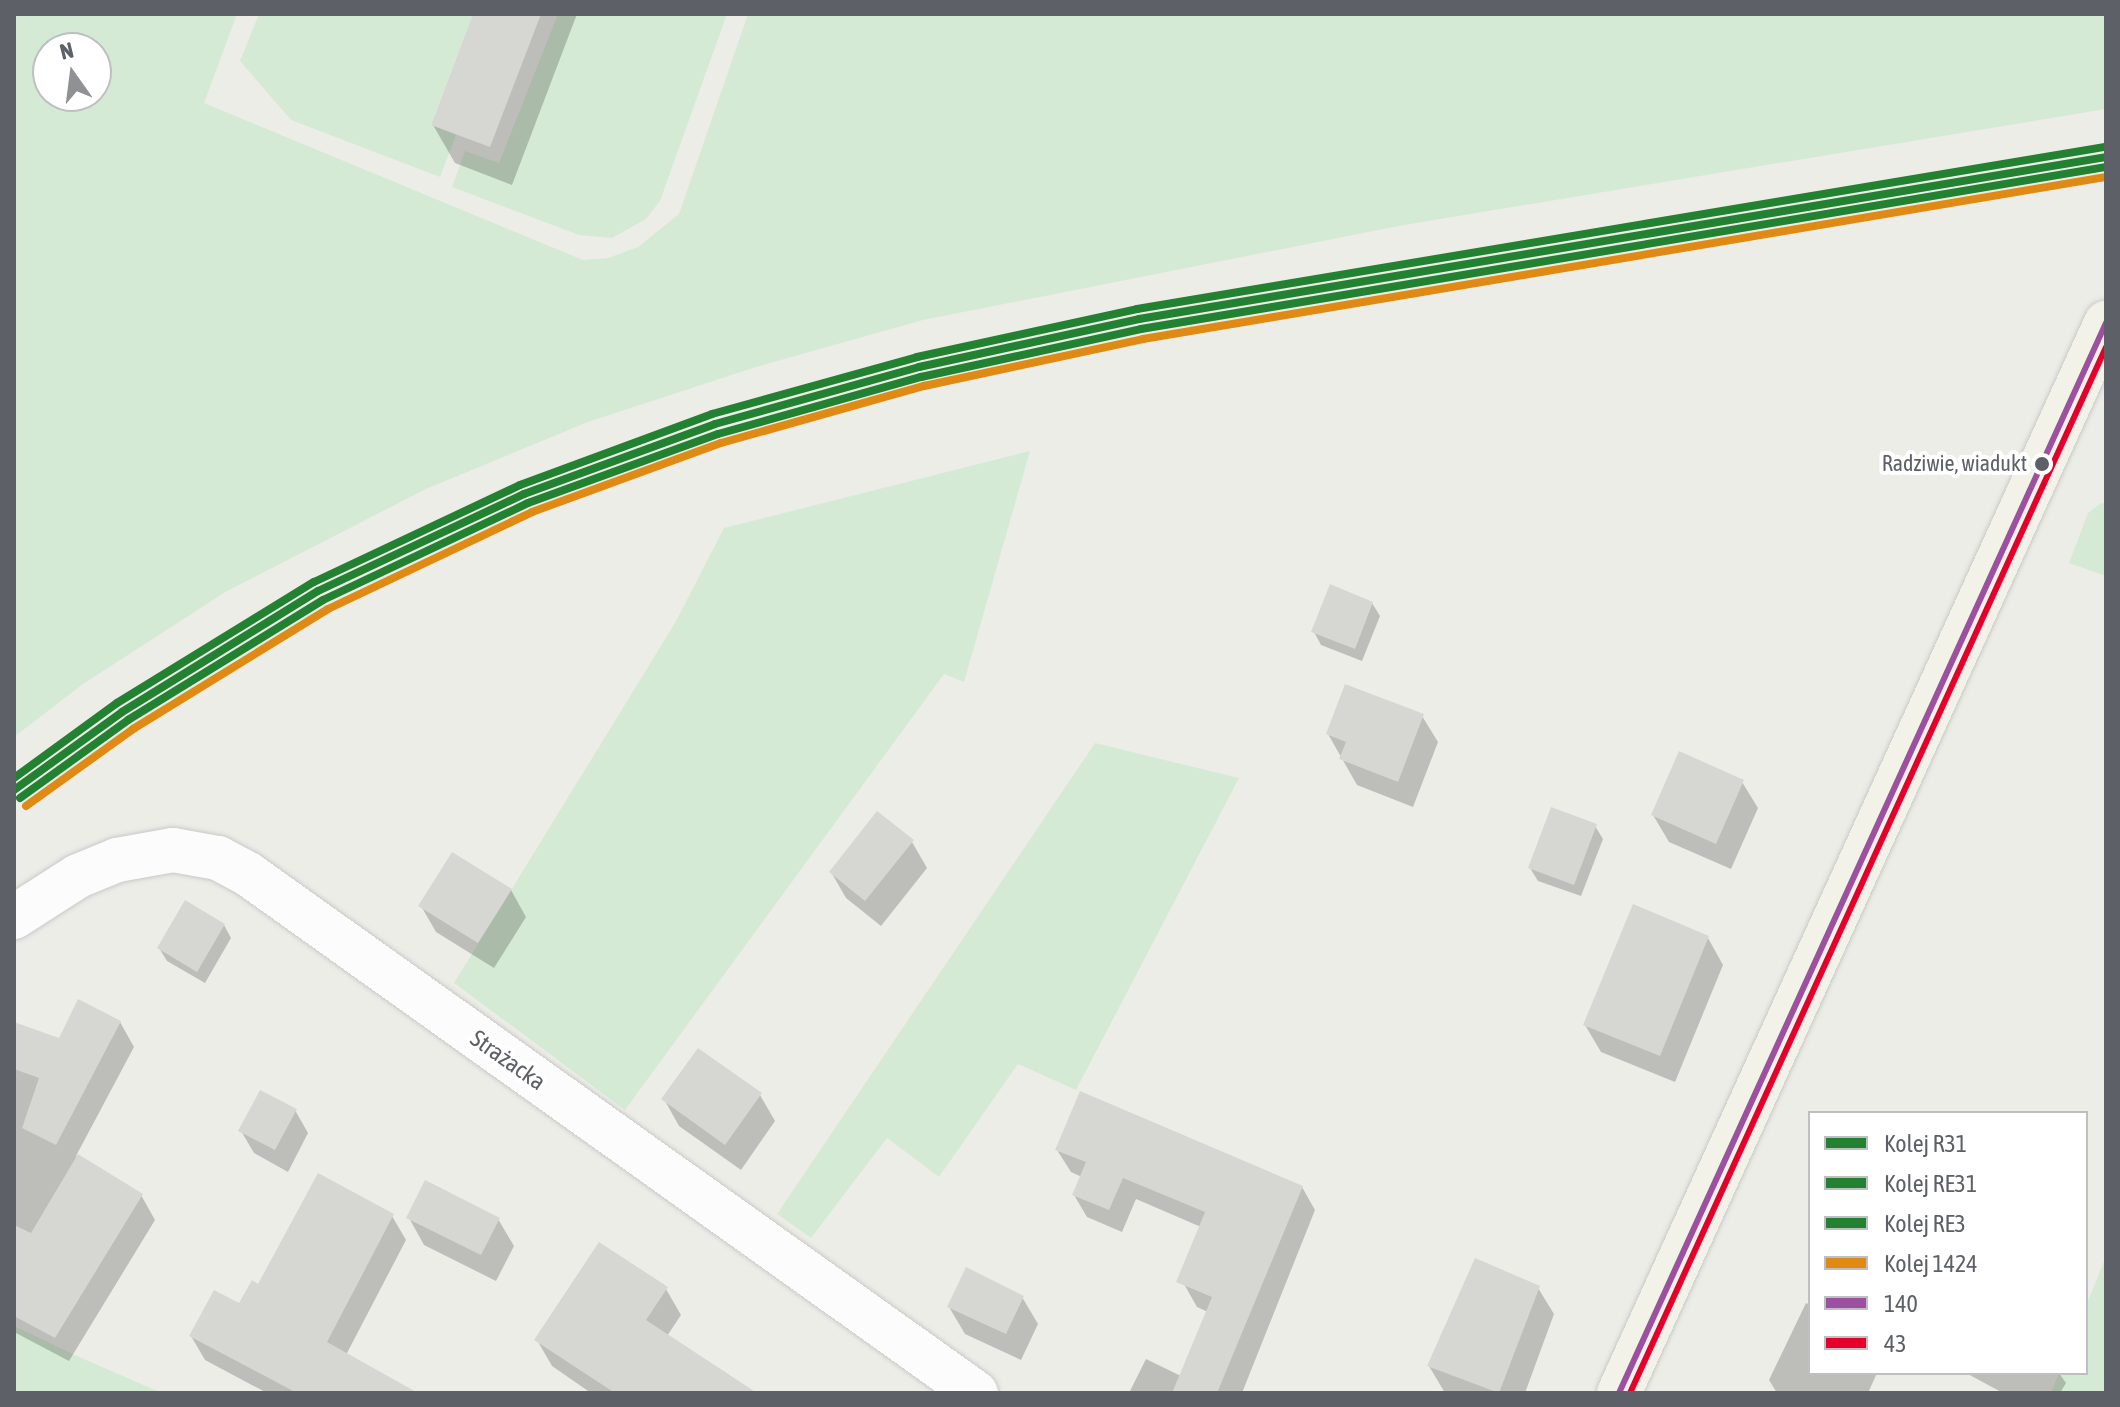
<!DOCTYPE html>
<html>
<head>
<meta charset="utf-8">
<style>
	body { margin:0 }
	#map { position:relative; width:2120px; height:1407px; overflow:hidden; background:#edede8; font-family:"Asap Condensed",sans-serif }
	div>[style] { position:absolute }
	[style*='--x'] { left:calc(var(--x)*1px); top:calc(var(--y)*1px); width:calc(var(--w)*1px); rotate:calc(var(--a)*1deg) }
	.green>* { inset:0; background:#d5ead4 }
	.shadow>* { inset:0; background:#0003 }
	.building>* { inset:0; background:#d6d6d3 }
	.roads { filter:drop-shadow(0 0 2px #c9cac8) drop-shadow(0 0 2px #c9cac8) }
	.minor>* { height:44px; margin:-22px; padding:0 22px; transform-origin:22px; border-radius:22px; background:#fcfcfc }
	.major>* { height:44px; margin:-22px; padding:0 22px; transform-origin:22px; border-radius:22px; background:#f3f2e8 }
	.bus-1>* { height:6px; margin:-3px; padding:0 3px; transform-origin:3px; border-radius:3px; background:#9c509f }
	.bus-2>* { height:6px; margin:-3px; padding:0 3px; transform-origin:3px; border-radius:3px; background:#e4002b }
	.rail-1>* { height:8px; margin:-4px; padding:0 4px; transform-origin:4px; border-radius:4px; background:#238132 }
	.rail-2>* { height:8px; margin:-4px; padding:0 4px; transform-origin:4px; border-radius:4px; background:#238132 }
	.rail-3>* { height:8px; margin:-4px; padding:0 4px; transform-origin:4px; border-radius:4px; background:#238132 }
	.rail-4>* { height:8px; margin:-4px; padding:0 4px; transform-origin:4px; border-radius:4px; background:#df8a14 }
	.dots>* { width:22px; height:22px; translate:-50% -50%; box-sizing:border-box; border:4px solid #fff; border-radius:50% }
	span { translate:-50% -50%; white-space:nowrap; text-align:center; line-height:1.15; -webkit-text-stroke:8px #fff; paint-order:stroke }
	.bus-label { font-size:22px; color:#5d6066 }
	.right { translate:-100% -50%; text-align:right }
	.street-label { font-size:24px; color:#5d6066 }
	.frame { position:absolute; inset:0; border:16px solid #5d6066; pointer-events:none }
	.legend { position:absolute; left:1808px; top:1111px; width:280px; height:264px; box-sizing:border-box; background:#fff; border:2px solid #bebfc2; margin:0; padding:10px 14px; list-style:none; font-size:24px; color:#5d6066 }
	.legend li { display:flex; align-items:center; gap:16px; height:40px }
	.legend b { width:40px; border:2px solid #bebfc2 }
	.north { position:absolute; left:32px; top:32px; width:80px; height:80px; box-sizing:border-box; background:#fff; border:2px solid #bebfc2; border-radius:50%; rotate:346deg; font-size:22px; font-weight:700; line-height:32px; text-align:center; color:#5d6066 }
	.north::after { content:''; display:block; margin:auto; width:28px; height:36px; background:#8f9194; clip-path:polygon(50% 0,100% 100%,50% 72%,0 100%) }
</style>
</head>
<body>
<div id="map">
	<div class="green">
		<div style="clip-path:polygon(evenodd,14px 14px,237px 14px,204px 103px,583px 260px,608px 258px,638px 247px,679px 214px,748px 14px,2106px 14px,2106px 109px,1404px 225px,923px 320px,756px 367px,588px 422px,426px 489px,227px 591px,83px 684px,14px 737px,14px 14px,48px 48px,96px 48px,96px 96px,48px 96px,48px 48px)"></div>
		<div style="clip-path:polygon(259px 14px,473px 14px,431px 124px,456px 135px,440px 177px,291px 120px,240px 61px)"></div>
		<div style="clip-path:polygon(558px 14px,727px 14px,660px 201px,646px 219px,612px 238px,579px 235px,452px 187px,465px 151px,499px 163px)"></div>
		<div style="clip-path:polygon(1030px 451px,964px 682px,944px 674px,625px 1110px,454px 983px,675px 623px,724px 528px)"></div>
		<div style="clip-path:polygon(2101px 503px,2106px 504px,2106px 576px,2069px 563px,2088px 513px)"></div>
		<div style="clip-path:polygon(1095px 743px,1239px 778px,1076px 1090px,1018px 1064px,939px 1177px,887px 1138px,811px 1238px,777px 1214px)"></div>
		<div style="clip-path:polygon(2106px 1256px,2106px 1393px,2051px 1393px,2059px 1373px,2086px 1373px,2086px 1306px)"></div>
		<div style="clip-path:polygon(14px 1326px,77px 1356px,162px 1393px,14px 1393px)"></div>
	</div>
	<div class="shadow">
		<div style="clip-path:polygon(475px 14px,577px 14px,512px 185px,455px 163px,433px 125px)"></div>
		<div style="clip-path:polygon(1372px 603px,1380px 616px,1362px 661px,1321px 645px,1314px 632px)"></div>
		<div style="clip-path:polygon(1422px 716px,1438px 742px,1413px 807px,1357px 785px,1328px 734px)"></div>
		<div style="clip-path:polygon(1742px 782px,1758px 808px,1731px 869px,1669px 842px,1653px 815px)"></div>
		<div style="clip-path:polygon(1595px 826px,1603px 839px,1581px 896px,1538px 881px,1530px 868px)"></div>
		<div style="clip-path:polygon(912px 842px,927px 868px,881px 926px,846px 898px,831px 872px)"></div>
		<div style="clip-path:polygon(511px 890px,526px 917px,494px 968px,436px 932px,421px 906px)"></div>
		<div style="clip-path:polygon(224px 925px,231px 938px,205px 983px,167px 961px,159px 948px)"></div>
		<div style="clip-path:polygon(1708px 938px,1723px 965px,1675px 1082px,1601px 1052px,1585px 1025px)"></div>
		<div style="clip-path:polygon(120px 1022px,134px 1047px,76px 1156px,141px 1195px,155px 1220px,69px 1361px,14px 1332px,14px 1024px,60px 1040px)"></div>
		<div style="clip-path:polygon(760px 1095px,775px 1121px,741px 1170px,679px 1126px,664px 1099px)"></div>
		<div style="clip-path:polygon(295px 1110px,308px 1133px,288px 1172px,254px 1153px,241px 1131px)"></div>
		<div style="clip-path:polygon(1057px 1150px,1302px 1187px,1315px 1210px,1242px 1393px,1129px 1393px,1146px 1359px,1181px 1376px,1208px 1312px,1197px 1307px,1184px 1284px,1201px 1227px,1136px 1199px,1122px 1232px,1087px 1217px,1074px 1195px,1082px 1177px,1071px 1172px)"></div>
		<div style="clip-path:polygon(392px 1216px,406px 1240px,346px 1355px,389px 1393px,267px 1393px,205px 1360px,191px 1336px,240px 1306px,259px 1286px)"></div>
		<div style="clip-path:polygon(409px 1218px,498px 1219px,514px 1246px,496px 1281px,424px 1245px)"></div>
		<div style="clip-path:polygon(1538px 1288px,1554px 1314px,1525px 1393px,1445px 1393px,1429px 1366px)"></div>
		<div style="clip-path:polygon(666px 1289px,681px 1315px,667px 1336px,751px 1393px,591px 1393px,552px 1366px,537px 1340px)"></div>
		<div style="clip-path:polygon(1022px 1297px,1038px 1324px,1021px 1360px,965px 1334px,949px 1307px)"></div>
		<div style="clip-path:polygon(1806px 1303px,1810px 1305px,1810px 1373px,1877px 1373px,1868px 1393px,1777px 1393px,1769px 1380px)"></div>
		<div style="clip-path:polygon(2059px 1373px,2066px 1383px,2060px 1393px,2003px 1393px,1966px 1373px)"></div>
	</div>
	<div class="building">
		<div style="clip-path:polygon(473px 14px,541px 14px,490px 147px,431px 125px)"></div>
		<div style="clip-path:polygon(1330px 584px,1373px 602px,1355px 649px,1311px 632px)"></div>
		<div style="clip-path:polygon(1345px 684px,1424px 714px,1398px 782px,1339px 759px,1346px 742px,1326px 734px)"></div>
		<div style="clip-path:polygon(1679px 751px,1744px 780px,1716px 844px,1651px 815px)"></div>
		<div style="clip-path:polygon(1551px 807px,1597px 824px,1574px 885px,1528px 868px)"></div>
		<div style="clip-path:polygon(877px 811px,914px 840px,865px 901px,829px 872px)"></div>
		<div style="clip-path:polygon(452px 852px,512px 889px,478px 943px,418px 906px)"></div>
		<div style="clip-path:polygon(185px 900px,225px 924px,197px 972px,157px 948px)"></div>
		<div style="clip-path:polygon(1633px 904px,1709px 936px,1660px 1056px,1583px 1025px)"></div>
		<div style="clip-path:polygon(78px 999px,121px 1021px,56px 1145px,22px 1128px,39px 1078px,14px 1069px,14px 1022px,59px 1038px)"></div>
		<div style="clip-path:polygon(698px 1048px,762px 1093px,725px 1145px,661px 1099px)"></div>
		<div style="clip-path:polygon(260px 1090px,297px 1109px,275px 1150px,238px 1131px)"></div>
		<div style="clip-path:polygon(1080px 1091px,1303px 1186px,1217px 1393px,1172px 1393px,1212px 1297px,1176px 1282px,1205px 1212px,1123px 1178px,1109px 1210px,1072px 1195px,1086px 1162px,1055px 1150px)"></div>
		<div style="clip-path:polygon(78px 1154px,143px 1194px,55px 1338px,14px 1316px,14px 1225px,31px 1233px)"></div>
		<div style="clip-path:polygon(318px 1173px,394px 1214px,327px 1342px,418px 1393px,297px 1393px,189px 1336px,214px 1290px,239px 1303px,252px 1280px,258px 1284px)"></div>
		<div style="clip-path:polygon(425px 1180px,500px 1218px,481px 1255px,406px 1218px)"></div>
		<div style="clip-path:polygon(599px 1242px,668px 1287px,646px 1320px,757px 1393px,615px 1393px,534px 1340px)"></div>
		<div style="clip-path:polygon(1475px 1258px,1540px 1286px,1499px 1393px,1427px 1366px)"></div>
		<div style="clip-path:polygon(966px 1267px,1024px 1296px,1006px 1334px,947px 1307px)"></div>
	</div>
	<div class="roads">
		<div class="minor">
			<div style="--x:14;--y:917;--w:76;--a:-32.6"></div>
			<div style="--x:78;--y:876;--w:42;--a:-22.3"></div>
			<div style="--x:117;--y:860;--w:57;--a:-10.1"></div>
			<div style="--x:173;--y:850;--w:46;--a:10.1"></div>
			<div style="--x:218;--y:858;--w:34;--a:28"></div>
			<div style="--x:248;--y:874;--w:894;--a:35.49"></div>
		</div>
		<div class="major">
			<div style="--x:1619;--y:1393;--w:1176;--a:-65.53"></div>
		</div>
	</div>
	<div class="bus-1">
		<div style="--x:1619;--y:1393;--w:1176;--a:-65.53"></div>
	</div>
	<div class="bus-2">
		<div style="--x:1630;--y:1393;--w:1149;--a:-65.53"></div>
	</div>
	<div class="rail-1">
		<div style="--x:14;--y:790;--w:133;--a:-35.8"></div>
		<div style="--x:122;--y:712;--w:230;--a:-31.7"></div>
		<div style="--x:318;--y:591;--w:228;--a:-25.2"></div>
		<div style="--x:524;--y:494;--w:203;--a:-20.1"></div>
		<div style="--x:715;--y:424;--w:212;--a:-15.6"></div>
		<div style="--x:919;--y:367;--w:225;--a:-12.3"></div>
		<div style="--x:1139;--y:319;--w:980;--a:-9.51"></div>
	</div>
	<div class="rail-2">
		<div style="--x:20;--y:798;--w:133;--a:-35.8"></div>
		<div style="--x:128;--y:720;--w:229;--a:-31.6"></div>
		<div style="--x:323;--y:600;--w:227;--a:-25.3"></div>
		<div style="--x:528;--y:503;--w:202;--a:-20"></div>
		<div style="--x:718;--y:434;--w:211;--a:-15.7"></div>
		<div style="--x:921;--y:377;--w:225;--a:-12.3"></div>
		<div style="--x:1141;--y:329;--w:979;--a:-9.53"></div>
	</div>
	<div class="rail-3">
		<div style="--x:14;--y:778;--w:127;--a:-36.1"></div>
		<div style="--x:117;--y:703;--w:231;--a:-31.6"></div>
		<div style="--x:314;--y:582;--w:228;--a:-25.2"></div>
		<div style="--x:520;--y:485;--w:205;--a:-20.3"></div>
		<div style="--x:712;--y:414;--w:213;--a:-15.5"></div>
		<div style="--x:917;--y:357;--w:225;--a:-12.3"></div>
		<div style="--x:1137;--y:309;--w:980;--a:-9.51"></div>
	</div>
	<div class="rail-4">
		<div style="--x:26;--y:806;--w:132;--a:-35.7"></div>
		<div style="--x:133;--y:729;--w:229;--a:-31.6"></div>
		<div style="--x:328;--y:609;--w:226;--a:-25.4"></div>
		<div style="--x:532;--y:512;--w:201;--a:-20.1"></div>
		<div style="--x:721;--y:443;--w:211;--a:-15.7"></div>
		<div style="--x:924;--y:386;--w:224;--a:-12.1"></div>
		<div style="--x:1143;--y:339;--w:977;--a:-9.55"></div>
	</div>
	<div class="dots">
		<div style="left:2042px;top:464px;background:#5d6066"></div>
	</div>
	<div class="bus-label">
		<span class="right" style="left:2027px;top:464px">Radziwie, wiadukt</span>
	</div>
	<div class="street-label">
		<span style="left:508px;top:1060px;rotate:35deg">Strażacka</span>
	</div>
	<div class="frame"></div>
	<ul class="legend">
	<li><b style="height:10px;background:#238132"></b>Kolej R31</li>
	<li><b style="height:10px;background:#238132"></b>Kolej RE31</li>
	<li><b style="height:10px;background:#238132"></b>Kolej RE3</li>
	<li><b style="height:10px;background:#df8a14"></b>Kolej 1424</li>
	<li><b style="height:10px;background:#9c509f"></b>140</li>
	<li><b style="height:10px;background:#e4002b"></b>43</li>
	</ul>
	<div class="north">N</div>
</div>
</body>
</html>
